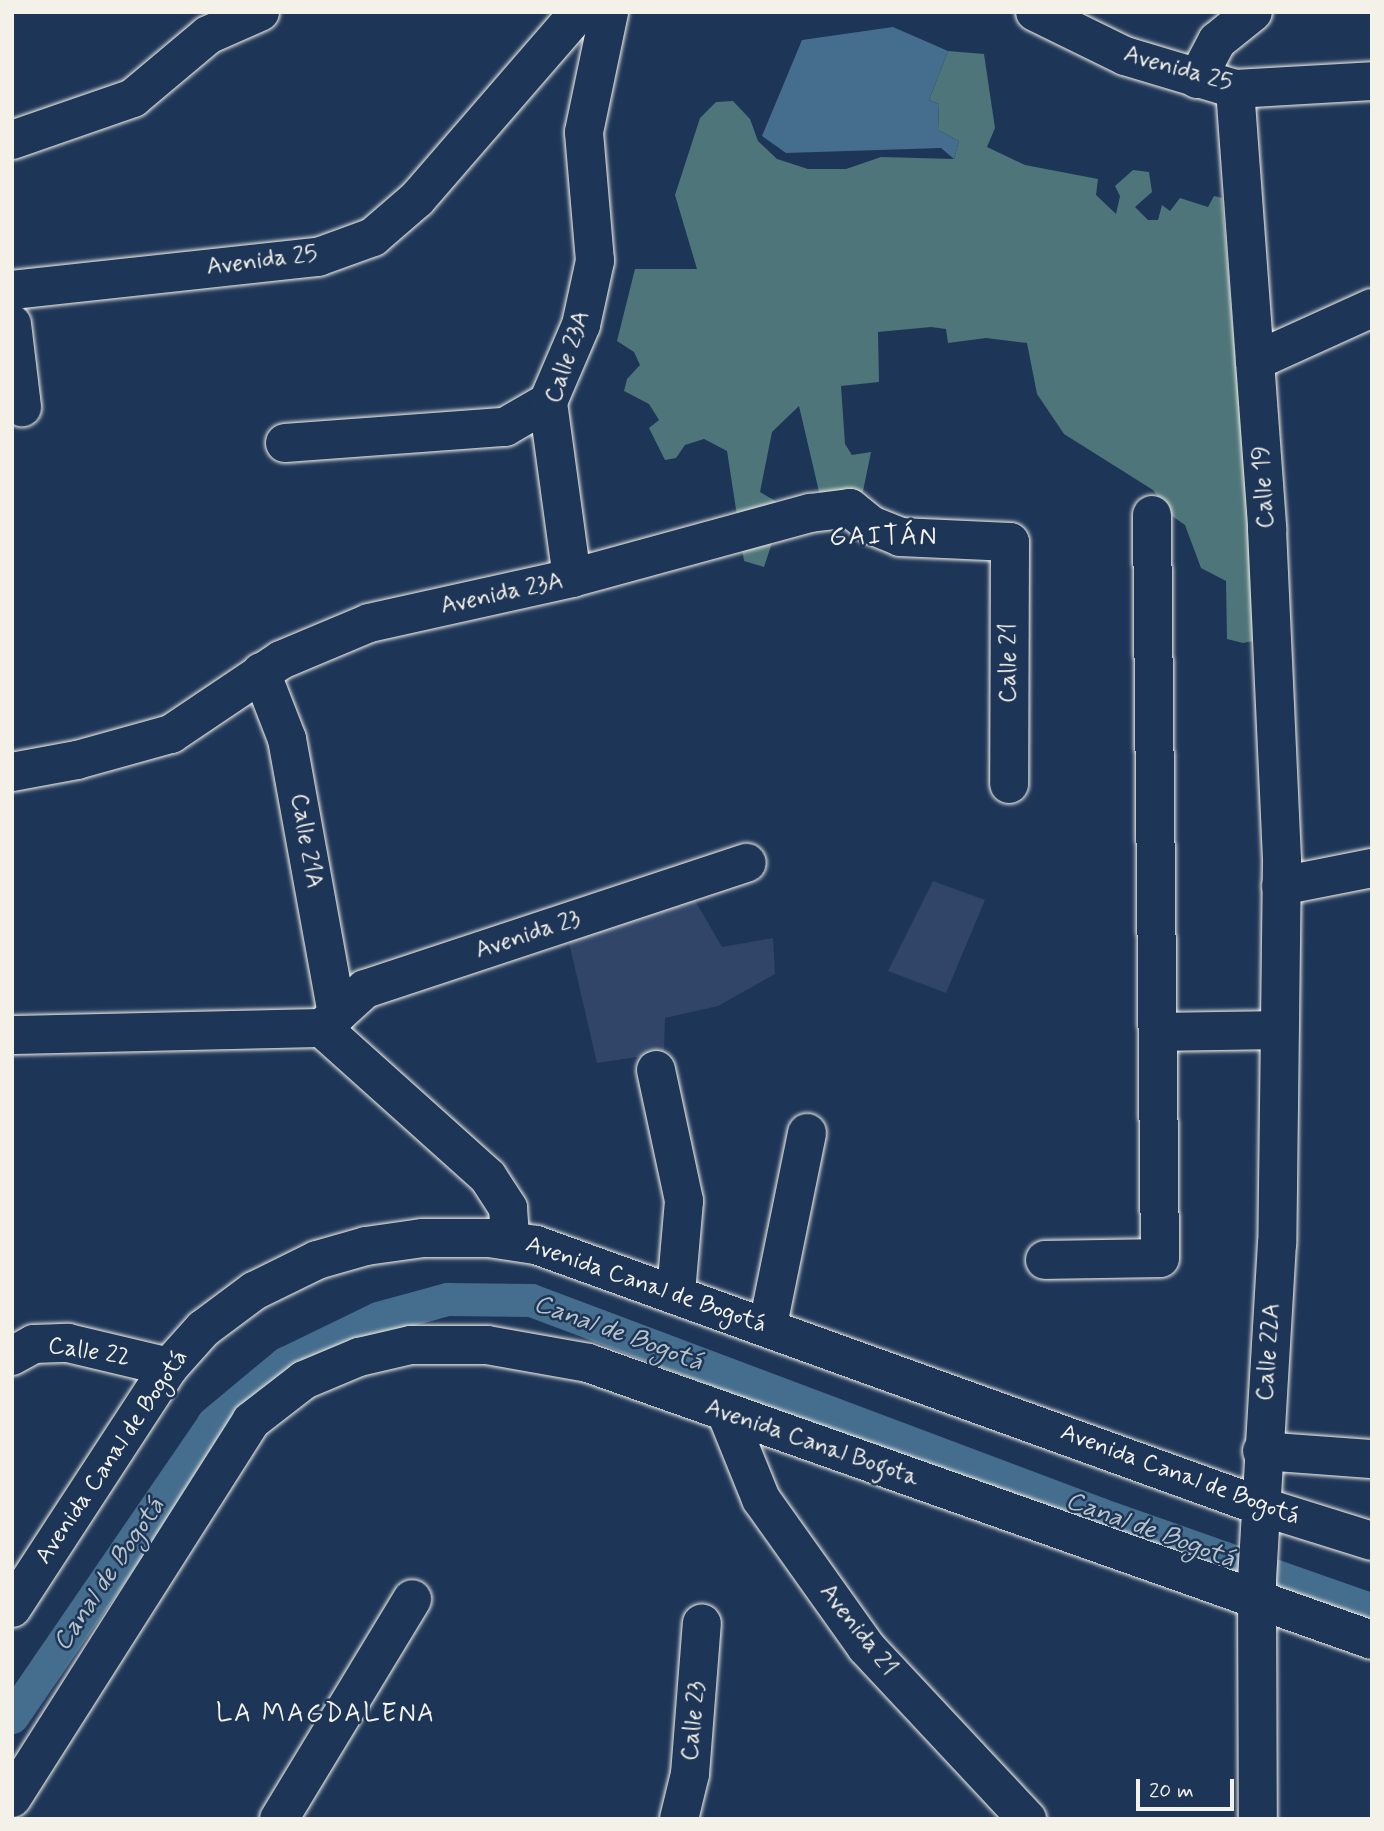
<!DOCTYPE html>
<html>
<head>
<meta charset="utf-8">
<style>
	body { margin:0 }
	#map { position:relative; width:1384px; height:1831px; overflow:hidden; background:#1d3557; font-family:Mynerve,sans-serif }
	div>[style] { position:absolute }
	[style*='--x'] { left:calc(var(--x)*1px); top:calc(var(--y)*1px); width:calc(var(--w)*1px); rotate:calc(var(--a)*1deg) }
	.built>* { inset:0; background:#304568 }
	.green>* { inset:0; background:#4e7579 }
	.water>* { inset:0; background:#456d8d }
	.canal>* { height:33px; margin:-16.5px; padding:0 16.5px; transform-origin:16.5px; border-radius:16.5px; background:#456d8d }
	.roads { filter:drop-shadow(0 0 2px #f4f1e8) drop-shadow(0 0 2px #f4f1e8) }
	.minor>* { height:38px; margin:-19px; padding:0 19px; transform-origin:19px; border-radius:19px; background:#1d3557 }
	.secondary>* { height:38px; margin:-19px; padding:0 19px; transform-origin:19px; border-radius:19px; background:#1d3557 }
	span { translate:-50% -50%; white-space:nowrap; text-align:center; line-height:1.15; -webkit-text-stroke:5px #1d3557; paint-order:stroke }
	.street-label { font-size:24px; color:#f4f1e8 }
	.neighbourhood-label { font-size:26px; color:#f4f1e8; letter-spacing:2px }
	.water-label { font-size:26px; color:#b7c3c8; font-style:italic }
	.frame { position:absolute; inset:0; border:14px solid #f4f1e8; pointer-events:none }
	.scale { position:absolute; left:1136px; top:1779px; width:98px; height:32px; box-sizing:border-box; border:4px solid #f4f1e8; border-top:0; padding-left:9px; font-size:21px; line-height:24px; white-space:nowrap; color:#f4f1e8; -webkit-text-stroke:5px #1d3557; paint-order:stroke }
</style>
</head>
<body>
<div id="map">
	<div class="built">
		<div style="clip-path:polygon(933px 881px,985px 900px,946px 993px,888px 971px)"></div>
		<div style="clip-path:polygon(693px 897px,722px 947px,773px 938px,775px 974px,718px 1006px,665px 1018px,664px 1053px,597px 1063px,567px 934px)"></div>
	</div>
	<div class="green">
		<div style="clip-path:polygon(948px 51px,984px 54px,995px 128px,987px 147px,1025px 165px,1098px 179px,1096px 195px,1116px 214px,1120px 196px,1115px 186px,1133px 170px,1149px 172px,1152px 192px,1135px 207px,1148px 220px,1158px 220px,1162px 205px,1170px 211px,1180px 198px,1208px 207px,1214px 196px,1222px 198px,1259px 640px,1243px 643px,1227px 639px,1226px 581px,1201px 568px,1185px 525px,1172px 516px,1153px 490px,1064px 434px,1037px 394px,1027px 343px,986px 338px,948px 343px,946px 329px,931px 327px,878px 332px,879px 382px,841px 386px,845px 444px,852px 455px,871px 452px,860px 506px,820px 496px,799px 406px,772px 432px,760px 492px,784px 506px,764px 567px,744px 561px,727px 451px,704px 439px,685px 445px,676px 458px,665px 460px,649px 428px,659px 420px,649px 404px,624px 391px,627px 379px,640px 365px,634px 352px,617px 341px,635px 269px,697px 269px,675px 195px,700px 118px,716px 102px,733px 101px,750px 119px,758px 141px,777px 159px,808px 169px,846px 169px,881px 157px,954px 159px,959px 141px,938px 130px,939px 104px,929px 100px)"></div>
	</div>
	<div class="water">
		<div style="clip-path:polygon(893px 27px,948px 51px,929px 100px,939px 104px,938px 130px,959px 141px,954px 159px,941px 148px,786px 153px,762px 136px,802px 40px)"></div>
	</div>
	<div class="canal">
		<div style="--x:12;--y:1717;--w:356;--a:-55.6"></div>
		<div style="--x:213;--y:1423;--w:94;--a:-39.8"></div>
		<div style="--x:285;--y:1363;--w:103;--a:-25.8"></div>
		<div style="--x:378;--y:1318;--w:72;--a:-15.4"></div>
		<div style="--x:447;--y:1299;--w:84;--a:0.7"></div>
		<div style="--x:531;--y:1300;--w:608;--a:20.61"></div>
		<div style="--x:1100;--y:1514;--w:288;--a:19.4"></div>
	</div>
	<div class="roads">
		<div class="minor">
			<div style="--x:1035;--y:12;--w:100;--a:26.1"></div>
			<div style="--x:1125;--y:56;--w:115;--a:16.7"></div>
			<div style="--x:1235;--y:89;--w:137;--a:-3.3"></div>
			<div style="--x:1197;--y:79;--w:43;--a:-62.2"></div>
			<div style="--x:1217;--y:41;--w:46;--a:-38.9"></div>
			<div style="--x:1235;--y:89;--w:441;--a:85.8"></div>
			<div style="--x:1267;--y:529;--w:331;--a:87.4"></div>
			<div style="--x:1282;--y:860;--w:383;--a:90.7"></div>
			<div style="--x:1277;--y:1243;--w:340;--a:93.4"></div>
			<div style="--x:1257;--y:1582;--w:237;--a:89.8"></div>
			<div style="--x:12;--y:140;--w:128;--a:-19.1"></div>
			<div style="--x:133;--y:98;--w:98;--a:-40"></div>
			<div style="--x:208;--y:35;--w:57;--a:-23.9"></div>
			<div style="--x:12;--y:290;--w:308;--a:-6.2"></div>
			<div style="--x:318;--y:257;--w:59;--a:-20"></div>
			<div style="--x:373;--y:237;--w:58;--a:-40.8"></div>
			<div style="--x:417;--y:199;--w:247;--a:-49.1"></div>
			<div style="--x:12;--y:324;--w:84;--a:83.1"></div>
			<div style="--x:1255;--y:361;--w:128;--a:-24.4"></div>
			<div style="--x:285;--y:443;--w:221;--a:-4.2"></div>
			<div style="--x:505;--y:427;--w:50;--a:-30.2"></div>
			<div style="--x:572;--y:578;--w:178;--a:-97.8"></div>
			<div style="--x:548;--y:402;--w:84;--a:-66.8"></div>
			<div style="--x:581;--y:325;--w:66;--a:-77.7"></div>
			<div style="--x:595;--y:261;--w:129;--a:-94.9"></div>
			<div style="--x:584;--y:132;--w:123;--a:-78.2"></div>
			<div style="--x:261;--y:672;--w:72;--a:68.8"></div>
			<div style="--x:287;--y:739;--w:280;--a:79.7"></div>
			<div style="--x:12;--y:772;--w:66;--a:-10.5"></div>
			<div style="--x:77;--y:760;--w:98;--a:-15.5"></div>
			<div style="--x:171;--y:734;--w:133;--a:-33.9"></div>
			<div style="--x:281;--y:660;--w:95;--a:-22.8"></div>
			<div style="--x:369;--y:623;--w:208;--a:-12.5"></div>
			<div style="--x:572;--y:578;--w:247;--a:-15.3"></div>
			<div style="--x:810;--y:513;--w:40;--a:-7.1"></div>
			<div style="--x:850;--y:508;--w:27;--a:39"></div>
			<div style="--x:871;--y:525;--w:31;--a:22"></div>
			<div style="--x:900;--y:537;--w:110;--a:2.6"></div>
			<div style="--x:1010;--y:542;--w:242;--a:90.2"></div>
			<div style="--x:1281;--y:886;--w:93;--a:-11.2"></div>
			<div style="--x:322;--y:1028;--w:223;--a:41.9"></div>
			<div style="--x:488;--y:1177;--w:37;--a:57"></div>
			<div style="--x:508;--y:1208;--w:32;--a:86"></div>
			<div style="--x:1158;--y:1032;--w:121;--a:-0.9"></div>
			<div style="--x:12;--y:1035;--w:310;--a:-1.3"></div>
			<div style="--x:322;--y:1028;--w:58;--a:-42.2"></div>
			<div style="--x:365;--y:989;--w:402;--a:-18.3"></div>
			<div style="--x:656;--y:1070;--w:134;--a:77.9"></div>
			<div style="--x:684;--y:1201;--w:92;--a:95"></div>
			<div style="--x:1045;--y:1260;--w:115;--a:-1"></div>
			<div style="--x:1160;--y:1258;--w:743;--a:-90.62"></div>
			<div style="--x:768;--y:1325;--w:196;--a:-78.5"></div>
			<div style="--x:12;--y:1356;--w:25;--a:-29"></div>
			<div style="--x:34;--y:1344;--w:34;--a:-2"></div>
			<div style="--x:68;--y:1343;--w:104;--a:13.4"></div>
			<div style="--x:727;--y:1415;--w:91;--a:68"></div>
			<div style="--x:761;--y:1499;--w:181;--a:54.6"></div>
			<div style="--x:866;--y:1647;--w:236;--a:46.9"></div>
			<div style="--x:1262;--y:1451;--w:110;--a:4.2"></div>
			<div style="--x:279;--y:1819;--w:257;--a:-58.8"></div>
			<div style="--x:679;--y:1819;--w:46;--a:-76.3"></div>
			<div style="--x:690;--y:1774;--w:151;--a:-85.5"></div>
		</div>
		<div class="secondary">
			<div style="--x:12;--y:1608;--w:288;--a:-56.9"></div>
			<div style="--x:169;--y:1367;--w:51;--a:-48.2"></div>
			<div style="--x:203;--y:1329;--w:64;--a:-36.7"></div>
			<div style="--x:254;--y:1291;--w:70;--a:-26.2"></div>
			<div style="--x:317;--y:1260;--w:51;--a:-15.9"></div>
			<div style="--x:366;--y:1246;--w:58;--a:-8"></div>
			<div style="--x:423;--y:1238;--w:66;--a:0"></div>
			<div style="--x:489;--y:1238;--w:48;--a:8.5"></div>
			<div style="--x:536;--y:1245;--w:770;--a:19.82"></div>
			<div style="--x:1260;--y:1506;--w:117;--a:17.4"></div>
			<div style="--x:12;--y:1798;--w:446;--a:-57.6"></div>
			<div style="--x:251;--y:1421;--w:67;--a:-37.7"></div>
			<div style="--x:304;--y:1380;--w:60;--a:-22.7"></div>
			<div style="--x:359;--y:1357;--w:53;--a:-13"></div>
			<div style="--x:411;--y:1345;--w:76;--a:0"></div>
			<div style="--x:487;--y:1345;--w:103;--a:10.1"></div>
			<div style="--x:588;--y:1363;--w:831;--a:19.46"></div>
		</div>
	</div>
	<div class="street-label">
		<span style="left:1178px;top:69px;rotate:16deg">Avenida 25</span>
		<span style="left:262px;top:261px;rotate:-7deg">Avenida 25</span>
		<span style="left:568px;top:357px;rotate:-72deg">Calle 23A</span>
		<span style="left:1264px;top:487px;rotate:-94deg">Calle 19</span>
		<span style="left:502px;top:594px;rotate:-12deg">Avenida 23A</span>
		<span style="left:1009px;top:663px;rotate:-90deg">Calle 21</span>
		<span style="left:306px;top:841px;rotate:80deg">Calle 21A</span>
		<span style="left:528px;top:935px;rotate:-18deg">Avenida 23</span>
		<span style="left:646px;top:1285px;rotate:19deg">Avenida Canal de Bogotá</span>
		<span style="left:89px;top:1352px;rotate:9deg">Calle 22</span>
		<span style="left:1269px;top:1352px;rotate:-86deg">Calle 22A</span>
		<span style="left:812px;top:1443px;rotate:19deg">Avenida Canal Bogota</span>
		<span style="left:112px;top:1457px;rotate:-56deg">Avenida Canal de Bogotá</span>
		<span style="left:1180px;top:1475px;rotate:20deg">Avenida Canal de Bogotá</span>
		<span style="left:858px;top:1630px;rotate:52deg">Avenida 21</span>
		<span style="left:694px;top:1721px;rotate:-85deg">Calle 23</span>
	</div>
	<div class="neighbourhood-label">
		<span style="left:884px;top:538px">GAITÁN</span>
		<span style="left:326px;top:1715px">LA MAGDALENA</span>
	</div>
	<div class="water-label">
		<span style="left:618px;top:1334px;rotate:20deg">Canal de Bogotá</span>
		<span style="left:1150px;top:1531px;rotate:20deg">Canal de Bogotá</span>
		<span style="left:110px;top:1575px;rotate:-56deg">Canal de Bogotá</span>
	</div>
	<div class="frame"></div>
	<div class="scale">20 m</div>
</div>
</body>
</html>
